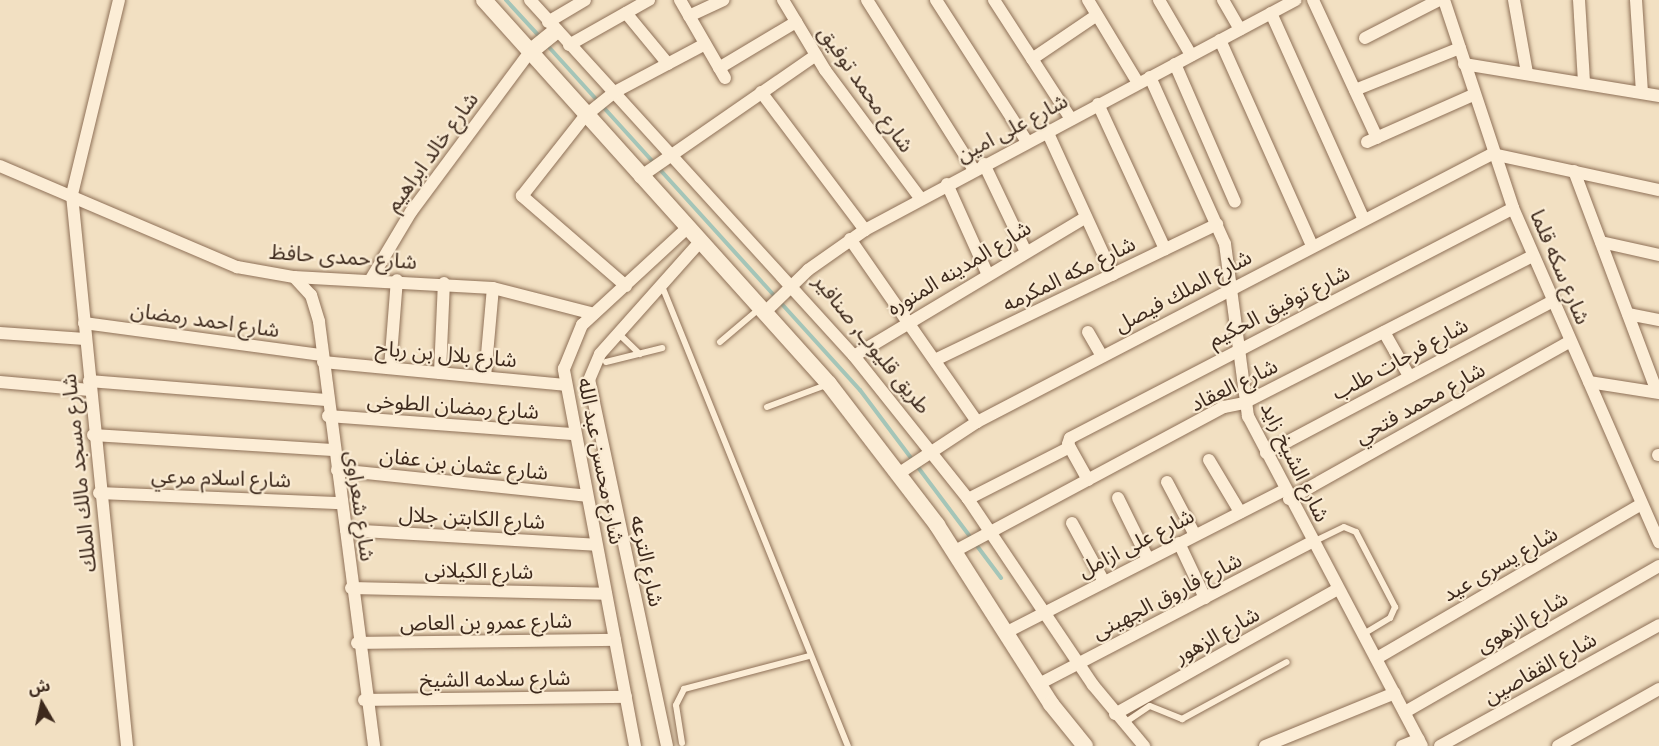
<!DOCTYPE html>
<html>
<head>
<meta charset="utf-8">
<style>
	body { margin:0 }
	#map { position:relative; width:1659px; height:746px; overflow:hidden; background:#f2e0c2; font-family:Merriweather,"Noto Sans Arabic",serif }
	div>[style] { position:absolute }
	[style*='--x'] { left:calc(var(--x)*1px); top:calc(var(--y)*1px); width:calc(var(--w)*1px); rotate:calc(var(--a)*1deg) }
	.stream>* { height:4px; margin:-2px; padding:0 2px; transform-origin:2px; border-radius:2px; background:#a4c5b8 }
	.roads { filter:drop-shadow(0 0 2px #8e7057) drop-shadow(0 0 2px #8e7057) }
	.service>* { height:6px; margin:-3px; padding:0 3px; transform-origin:3px; border-radius:3px; background:#fcedd6 }
	.minor>* { height:12px; margin:-6px; padding:0 6px; transform-origin:6px; border-radius:6px; background:#fcedd6 }
	.tertiary>* { height:16px; margin:-8px; padding:0 8px; transform-origin:8px; border-radius:8px; background:#fcedd6 }
	span { translate:-50% -50%; white-space:nowrap; text-align:center; line-height:1.15; -webkit-text-stroke:4.5px #f9ead2; paint-order:stroke }
	.street-label { font-size:21px; color:#3d291c }
	.north { position:absolute; left:12px; top:674px; width:60px; height:60px; -webkit-text-stroke:4px #f9ead2; paint-order:stroke; rotate:351deg; font-size:16px; font-weight:700; line-height:24px; text-align:center; color:#3d291c }
	.north::after { content:''; display:block; margin:auto; width:21px; height:27px; background:#3d291c; clip-path:polygon(50% 0,100% 100%,50% 72%,0 100%) }
</style>
</head>
<body>
<div id="map">
	<div class="stream">
		<div style="--x:506;--y:0;--w:50;--a:47.4"></div>
		<div style="--x:547;--y:45;--w:466;--a:47.8"></div>
		<div style="--x:860;--y:390;--w:235;--a:53.1"></div>
	</div>
	<div class="roads">
		<div class="service">
			<div style="--x:662;--y:286;--w:496;--a:68"></div>
			<div style="--x:619;--y:334;--w:29;--a:44"></div>
			<div style="--x:720;--y:342;--w:51;--a:-40.2"></div>
			<div style="--x:606;--y:362;--w:58;--a:-14"></div>
			<div style="--x:767;--y:407;--w:63;--a:-20.4"></div>
			<div style="--x:1313;--y:542;--w:34;--a:-26"></div>
			<div style="--x:1344;--y:527;--w:13;--a:23"></div>
			<div style="--x:1356;--y:532;--w:85;--a:62.5"></div>
			<div style="--x:1395;--y:607;--w:12;--a:114"></div>
			<div style="--x:1390;--y:618;--w:31;--a:149"></div>
			<div style="--x:1123;--y:724;--w:32;--a:-34"></div>
			<div style="--x:1150;--y:706;--w:35;--a:22"></div>
			<div style="--x:1182;--y:719;--w:119;--a:-28.5"></div>
			<div style="--x:682;--y:743;--w:38;--a:-99"></div>
			<div style="--x:676;--y:705;--w:18;--a:-63"></div>
			<div style="--x:684;--y:689;--w:129;--a:-14.8"></div>
		</div>
		<div class="minor">
			<div style="--x:119;--y:0;--w:201;--a:103.6"></div>
			<div style="--x:72;--y:195;--w:554;--a:84.3"></div>
			<div style="--x:530;--y:0;--w:481;--a:47.7"></div>
			<div style="--x:854;--y:356;--w:183;--a:51.4"></div>
			<div style="--x:968;--y:499;--w:224;--a:56.1"></div>
			<div style="--x:1093;--y:685;--w:80;--a:50.1"></div>
			<div style="--x:680;--y:0;--w:90;--a:60"></div>
			<div style="--x:783;--y:0;--w:82;--a:59"></div>
			<div style="--x:825;--y:70;--w:159;--a:53.4"></div>
			<div style="--x:867;--y:0;--w:201;--a:57.8"></div>
			<div style="--x:936;--y:0;--w:169;--a:57.3"></div>
			<div style="--x:994;--y:0;--w:142;--a:57.1"></div>
			<div style="--x:1088;--y:0;--w:97;--a:58.9"></div>
			<div style="--x:1159;--y:0;--w:64;--a:59.8"></div>
			<div style="--x:1223;--y:0;--w:34;--a:60"></div>
			<div style="--x:1313;--y:0;--w:152;--a:65.1"></div>
			<div style="--x:1444;--y:0;--w:219;--a:71.6"></div>
			<div style="--x:1513;--y:208;--w:365;--a:66.4"></div>
			<div style="--x:1514;--y:0;--w:74;--a:79.9"></div>
			<div style="--x:1579;--y:0;--w:82;--a:86.5"></div>
			<div style="--x:1636;--y:0;--w:92;--a:86.3"></div>
			<div style="--x:626;--y:13;--w:66;--a:50.5"></div>
			<div style="--x:1271;--y:13;--w:225;--a:65.8"></div>
			<div style="--x:689;--y:16;--w:38;--a:-25"></div>
			<div style="--x:548;--y:22;--w:43;--a:-30.7"></div>
			<div style="--x:1365;--y:38;--w:83;--a:-27.2"></div>
			<div style="--x:1220;--y:40;--w:226;--a:65.9"></div>
			<div style="--x:569;--y:45;--w:92;--a:-29.4"></div>
			<div style="--x:1032;--y:59;--w:78;--a:-34.1"></div>
			<div style="--x:1175;--y:64;--w:150;--a:66.5"></div>
			<div style="--x:1464;--y:64;--w:198;--a:9.3"></div>
			<div style="--x:719;--y:68;--w:90;--a:-30.9"></div>
			<div style="--x:1150;--y:77;--w:183;--a:65.8"></div>
			<div style="--x:1225;--y:244;--w:174;--a:82.4"></div>
			<div style="--x:1248;--y:416;--w:373;--a:62.2"></div>
			<div style="--x:1355;--y:90;--w:113;--a:-21.8"></div>
			<div style="--x:761;--y:92;--w:173;--a:53"></div>
			<div style="--x:1098;--y:104;--w:160;--a:65.2"></div>
			<div style="--x:1047;--y:131;--w:158;--a:65.4"></div>
			<div style="--x:1367;--y:142;--w:116;--a:-23.9"></div>
			<div style="--x:984;--y:164;--w:95;--a:64.5"></div>
			<div style="--x:0;--y:166;--w:258;--a:23.1"></div>
			<div style="--x:237;--y:267;--w:58;--a:10"></div>
			<div style="--x:294;--y:277;--w:199;--a:3.2"></div>
			<div style="--x:493;--y:288;--w:104;--a:14.4"></div>
			<div style="--x:1574;--y:171;--w:236;--a:69.4"></div>
			<div style="--x:640;--y:177;--w:214;--a:-34.7"></div>
			<div style="--x:947;--y:184;--w:98;--a:65.8"></div>
			<div style="--x:850;--y:239;--w:223;--a:55.2"></div>
			<div style="--x:1601;--y:242;--w:59;--a:12.6"></div>
			<div style="--x:294;--y:277;--w:25;--a:47"></div>
			<div style="--x:311;--y:295;--w:28;--a:73"></div>
			<div style="--x:319;--y:322;--w:428;--a:82.6"></div>
			<div style="--x:371;--y:279;--w:78;--a:-59.2"></div>
			<div style="--x:411;--y:212;--w:199;--a:-53.4"></div>
			<div style="--x:626;--y:286;--w:138;--a:-139.1"></div>
			<div style="--x:522;--y:196;--w:102;--a:-51.8"></div>
			<div style="--x:585;--y:116;--w:36;--a:-39"></div>
			<div style="--x:613;--y:93;--w:104;--a:-28"></div>
			<div style="--x:764;--y:313;--w:62;--a:-44.3"></div>
			<div style="--x:808;--y:270;--w:70;--a:-35.1"></div>
			<div style="--x:865;--y:230;--w:488;--a:-28.1"></div>
			<div style="--x:1628;--y:314;--w:32;--a:11"></div>
			<div style="--x:84;--y:323;--w:240;--a:7.7"></div>
			<div style="--x:1088;--y:332;--w:28;--a:60"></div>
			<div style="--x:1384;--y:332;--w:48;--a:60.3"></div>
			<div style="--x:0;--y:333;--w:85;--a:4"></div>
			<div style="--x:854;--y:356;--w:270;--a:-30.9"></div>
			<div style="--x:937;--y:359;--w:311;--a:-25.7"></div>
			<div style="--x:323;--y:362;--w:243;--a:5.4"></div>
			<div style="--x:390;--y:368;--w:88;--a:-85.5"></div>
			<div style="--x:440;--y:373;--w:90;--a:-87.5"></div>
			<div style="--x:485;--y:377;--w:89;--a:-84.9"></div>
			<div style="--x:89;--y:381;--w:238;--a:4.6"></div>
			<div style="--x:0;--y:382;--w:90;--a:5.1"></div>
			<div style="--x:1589;--y:382;--w:71;--a:8.9"></div>
			<div style="--x:328;--y:416;--w:248;--a:4.2"></div>
			<div style="--x:93;--y:435;--w:240;--a:3.6"></div>
			<div style="--x:1266;--y:453;--w:325;--a:-27.9"></div>
			<div style="--x:1658;--y:455;--w:1;--a:0"></div>
			<div style="--x:1209;--y:460;--w:61;--a:59.2"></div>
			<div style="--x:337;--y:470;--w:251;--a:5.9"></div>
			<div style="--x:898;--y:474;--w:95;--a:-33.4"></div>
			<div style="--x:977;--y:422;--w:581;--a:-27.49"></div>
			<div style="--x:1492;--y:154;--w:171;--a:12.2"></div>
			<div style="--x:1088;--y:480;--w:41;--a:-119.1"></div>
			<div style="--x:1068;--y:444;--w:6;--a:-72"></div>
			<div style="--x:1070;--y:438;--w:499;--a:-27.4"></div>
			<div style="--x:1167;--y:482;--w:60;--a:62.2"></div>
			<div style="--x:99;--y:493;--w:243;--a:2.4"></div>
			<div style="--x:1118;--y:498;--w:68;--a:63.8"></div>
			<div style="--x:968;--y:499;--w:114;--a:-27"></div>
			<div style="--x:1289;--y:499;--w:322;--a:-29.3"></div>
			<div style="--x:1072;--y:523;--w:67;--a:61.5"></div>
			<div style="--x:346;--y:530;--w:250;--a:3.4"></div>
			<div style="--x:1179;--y:543;--w:61;--a:64.7"></div>
			<div style="--x:955;--y:551;--w:305;--a:-28.2"></div>
			<div style="--x:1224;--y:407;--w:20;--a:-11"></div>
			<div style="--x:1244;--y:403;--w:323;--a:-27"></div>
			<div style="--x:351;--y:588;--w:255;--a:1.3"></div>
			<div style="--x:1007;--y:632;--w:311;--a:-27.1"></div>
			<div style="--x:357;--y:643;--w:258;--a:-0.7"></div>
			<div style="--x:1377;--y:658;--w:306;--a:-30.2"></div>
			<div style="--x:1039;--y:684;--w:308;--a:-27.5"></div>
			<div style="--x:364;--y:700;--w:262;--a:-0.7"></div>
			<div style="--x:1405;--y:712;--w:293;--a:-29.9"></div>
			<div style="--x:1115;--y:714;--w:256;--a:-29.3"></div>
			<div style="--x:635;--y:746;--w:384;--a:-100.7"></div>
			<div style="--x:564;--y:369;--w:48;--a:-67.8"></div>
			<div style="--x:582;--y:325;--w:140;--a:-42.7"></div>
			<div style="--x:667;--y:746;--w:374;--a:-102"></div>
			<div style="--x:589;--y:380;--w:28;--a:-67"></div>
			<div style="--x:600;--y:354;--w:147;--a:-48.3"></div>
			<div style="--x:1265;--y:746;--w:140;--a:-22.2"></div>
			<div style="--x:1402;--y:746;--w:18;--a:-22"></div>
			<div style="--x:1440;--y:746;--w:250;--a:-28.9"></div>
			<div style="--x:1558;--y:746;--w:116;--a:-29.4"></div>
		</div>
		<div class="tertiary">
			<div style="--x:484;--y:0;--w:516;--a:48.06"></div>
			<div style="--x:829;--y:384;--w:178;--a:52.5"></div>
			<div style="--x:937;--y:525;--w:212;--a:57.5"></div>
			<div style="--x:1051;--y:704;--w:54;--a:51"></div>
			<div style="--x:530;--y:52;--w:33;--a:-39"></div>
		</div>
	</div>
	<div class="street-label">
		<span style="left:866px;top:89px;rotate:55deg">شارع محمد توفيق</span>
		<span style="left:1012px;top:128px;rotate:-28deg">شارع على امين</span>
		<span style="left:432px;top:152px;rotate:-54deg">شارع خالد ابراهيم</span>
		<span style="left:343px;top:257px;rotate:4deg">شارع حمدى حافظ</span>
		<span style="left:1560px;top:267px;rotate:67deg">شارع سكه قلما</span>
		<span style="left:959px;top:268px;rotate:-31deg">شارع المدينه المنوره</span>
		<span style="left:1069px;top:274px;rotate:-26deg">شارع مكه المكرمه</span>
		<span style="left:1183px;top:291px;rotate:-28deg">شارع الملك فيصل</span>
		<span style="left:1279px;top:306px;rotate:-27deg">شارع توفيق الحكيم</span>
		<span style="left:205px;top:320px;rotate:8deg">شارع احمد رمضان</span>
		<span style="left:872px;top:344px;rotate:51deg">طريق قليوب, صنافير</span>
		<span style="left:446px;top:354px;rotate:5deg">شارع بلال بن رباح</span>
		<span style="left:1400px;top:359px;rotate:-28deg">شارع فرحات طلب</span>
		<span style="left:1234px;top:385px;rotate:-26deg">شارع العقاد</span>
		<span style="left:1420px;top:403px;rotate:-29deg">شارع محمد فتحي</span>
		<span style="left:453px;top:406px;rotate:4deg">شارع رمضان الطوخى</span>
		<span style="left:601px;top:461px;rotate:79deg">شارع محسن عبد الله</span>
		<span style="left:1295px;top:462px;rotate:64deg">شارع الشيخ زايد</span>
		<span style="left:464px;top:464px;rotate:6deg">شارع عثمان بن عفان</span>
		<span style="left:79px;top:473px;rotate:-96deg">شارع مسجد مالك الملك</span>
		<span style="left:221px;top:478px;rotate:2deg">شارع اسلام مرعي</span>
		<span style="left:360px;top:506px;rotate:82deg">شارع شعراوى</span>
		<span style="left:472px;top:518px;rotate:3deg">شارع الكابتن جلال</span>
		<span style="left:1136px;top:543px;rotate:-27deg">شارع على ازامل</span>
		<span style="left:647px;top:561px;rotate:78deg">شارع الترعه</span>
		<span style="left:1500px;top:564px;rotate:-30deg">شارع يسرى عيد</span>
		<span style="left:479px;top:571px;rotate:1deg">شارع الكيلانى</span>
		<span style="left:1167px;top:596px;rotate:-27deg">شارع فاروق الجهينى</span>
		<span style="left:486px;top:622px;rotate:-1deg">شارع عمرو بن العاص</span>
		<span style="left:1522px;top:622px;rotate:-30deg">شارع الزهوى</span>
		<span style="left:1217px;top:635px;rotate:-29deg">شارع الزهور</span>
		<span style="left:1540px;top:668px;rotate:-29deg">شارع القفاصين</span>
		<span style="left:495px;top:679px;rotate:-1deg">شارع سلامه الشيخ</span>
	</div>
	<div class="north">ش</div>
</div>
</body>
</html>
